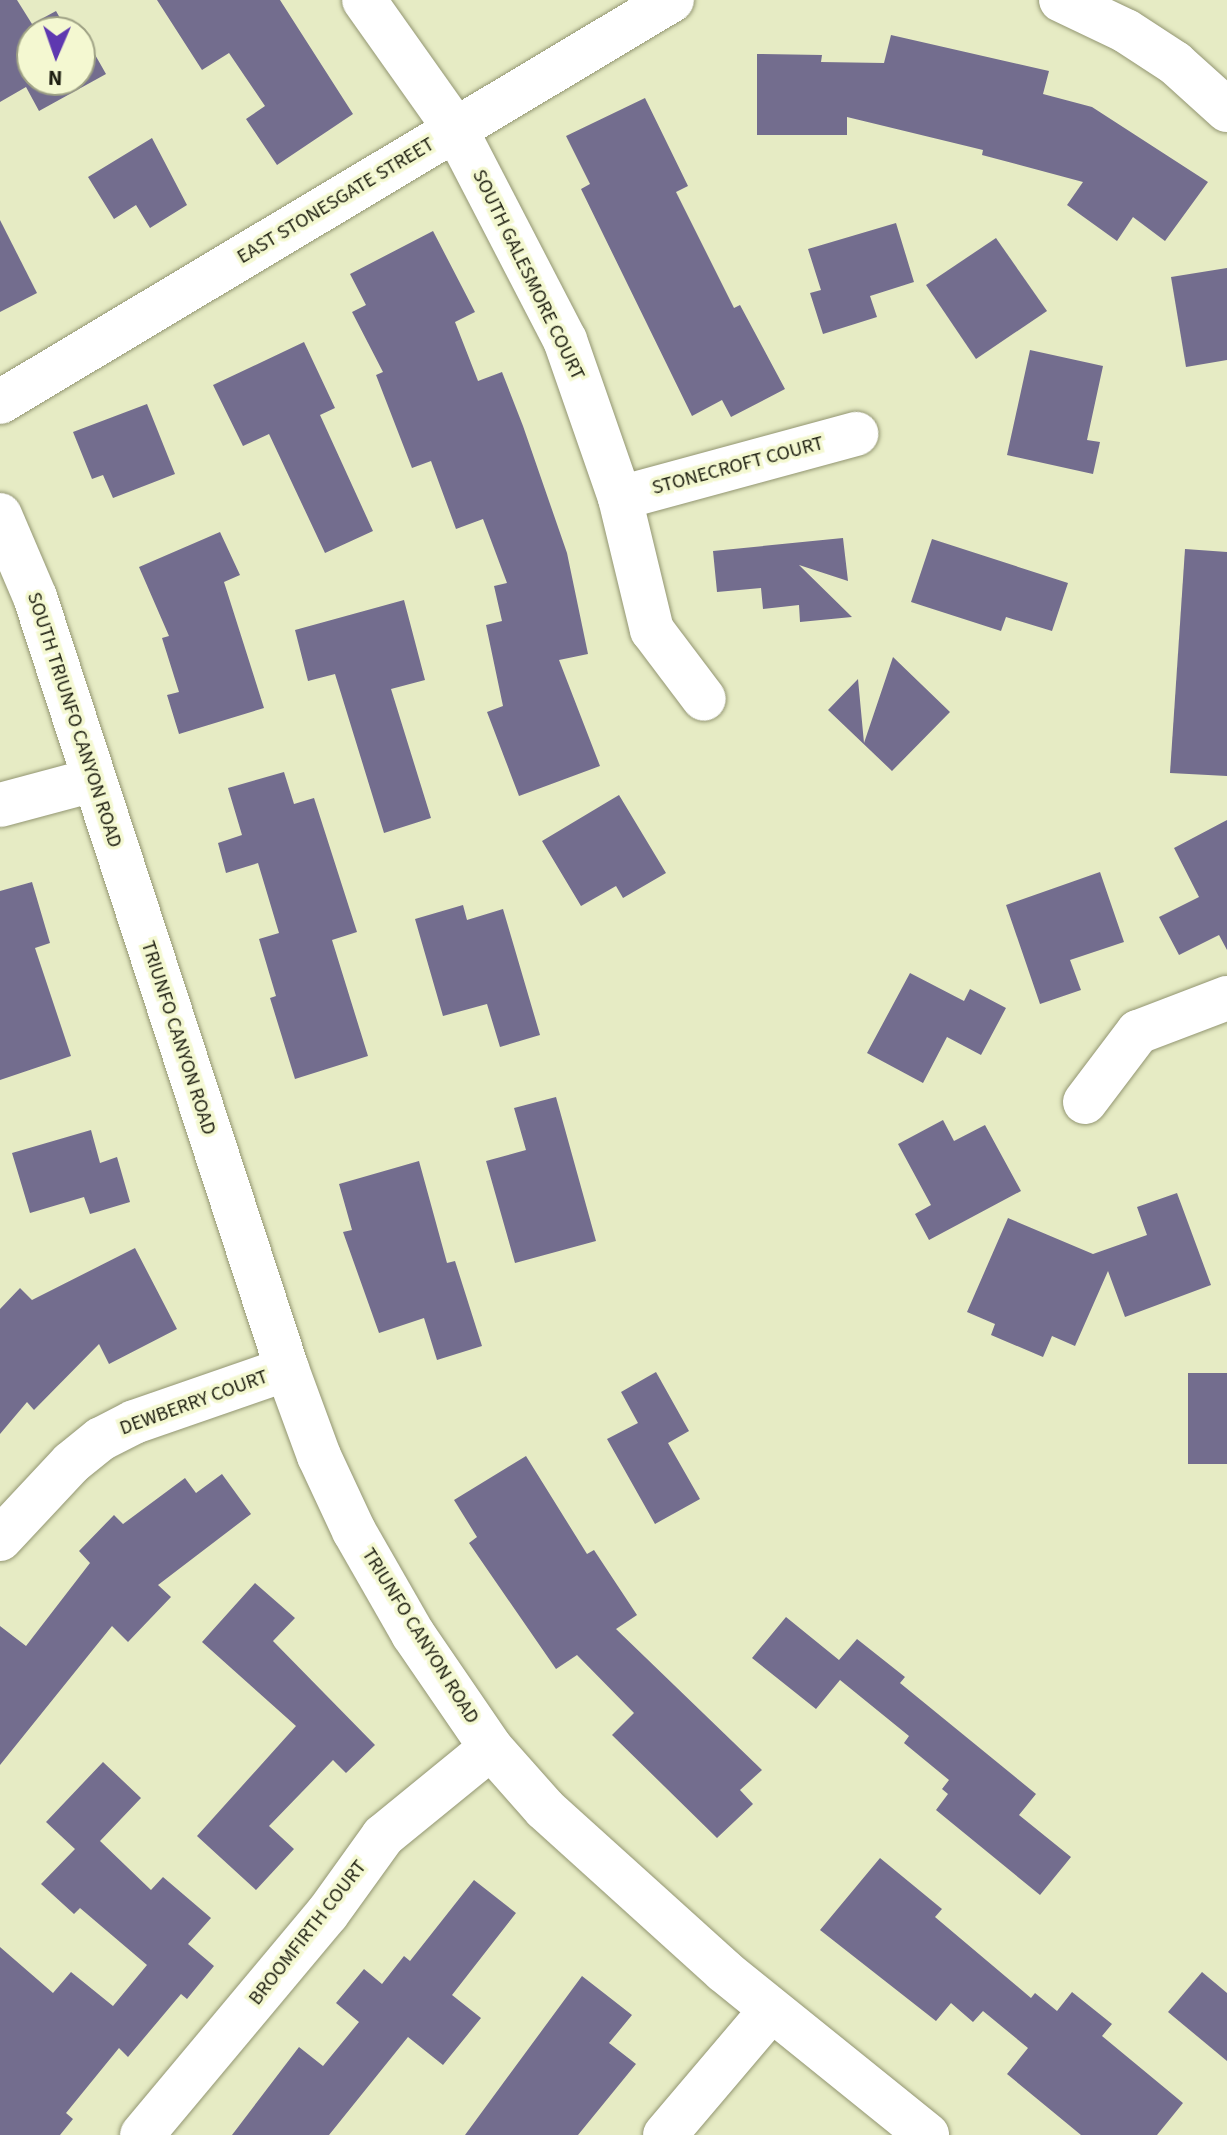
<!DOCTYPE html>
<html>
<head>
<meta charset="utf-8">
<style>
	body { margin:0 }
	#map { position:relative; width:1227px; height:2135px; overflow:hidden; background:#e6ebc4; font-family:"Source Sans 3",sans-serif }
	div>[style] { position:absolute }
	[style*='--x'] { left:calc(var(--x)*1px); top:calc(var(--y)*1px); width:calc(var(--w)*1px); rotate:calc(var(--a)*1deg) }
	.building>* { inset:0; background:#736d8e }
	.roads { filter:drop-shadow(0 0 2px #939672) drop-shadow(0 0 2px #939672) }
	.minor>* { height:44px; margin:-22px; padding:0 22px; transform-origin:22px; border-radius:22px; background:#fff }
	span { translate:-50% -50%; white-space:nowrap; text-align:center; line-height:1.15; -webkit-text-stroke:7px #f4f8d1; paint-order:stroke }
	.street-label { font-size:20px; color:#1e1f11 }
	.north { position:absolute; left:16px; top:16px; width:80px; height:80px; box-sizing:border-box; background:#f4f8d1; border:2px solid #9ea184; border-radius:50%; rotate:182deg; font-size:22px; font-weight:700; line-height:32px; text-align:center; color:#1e1f11 }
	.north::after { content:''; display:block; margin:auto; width:28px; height:36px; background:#5e38b0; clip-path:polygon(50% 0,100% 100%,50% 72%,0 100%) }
</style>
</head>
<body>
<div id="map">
	<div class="building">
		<div style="clip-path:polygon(0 0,17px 0,32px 24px,56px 11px,68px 32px,32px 32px,32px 80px,80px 80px,80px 40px,85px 37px,106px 74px,39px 111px,26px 87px,0 102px)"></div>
		<div style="clip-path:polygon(157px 0,280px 0,353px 114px,277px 165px,246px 119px,265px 106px,229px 53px,202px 70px)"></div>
		<div style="clip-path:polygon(891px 35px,1049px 71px,1043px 94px,1092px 107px,1208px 182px,1165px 241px,1133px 217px,1117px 241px,1067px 205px,1083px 182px,982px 155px,983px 150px,847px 117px,847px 135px,757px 135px,757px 54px,822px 55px,821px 62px,884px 63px)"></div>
		<div style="clip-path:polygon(645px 98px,688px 186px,676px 192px,734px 308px,740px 305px,785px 389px,731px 417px,722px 400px,692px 416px,581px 189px,590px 184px,566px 136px)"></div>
		<div style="clip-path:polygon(152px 138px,187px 205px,150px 228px,136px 205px,114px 219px,88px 177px)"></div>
		<div style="clip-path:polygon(0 220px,37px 293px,0 312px)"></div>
		<div style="clip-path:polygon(896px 223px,914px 282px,870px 296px,877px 317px,823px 334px,810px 293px,821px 290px,808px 249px)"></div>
		<div style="clip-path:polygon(433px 231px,475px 312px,455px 322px,478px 381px,502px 372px,523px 426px,567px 553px,588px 654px,559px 660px,600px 766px,519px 796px,487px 712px,503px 706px,486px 625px,502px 621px,494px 586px,507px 583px,483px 519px,456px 529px,431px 461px,412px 468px,376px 375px,383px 372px,352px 312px,366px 305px,350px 274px)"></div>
		<div style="clip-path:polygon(996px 238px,1047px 311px,976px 359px,926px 285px)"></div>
		<div style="clip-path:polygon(1227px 268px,1227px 360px,1186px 367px,1171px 277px)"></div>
		<div style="clip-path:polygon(304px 342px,335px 408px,320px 415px,373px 531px,325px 553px,269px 434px,243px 446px,213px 385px)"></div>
		<div style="clip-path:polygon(1030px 350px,1103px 366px,1087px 440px,1100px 442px,1093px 474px,1007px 455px)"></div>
		<div style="clip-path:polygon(147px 404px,175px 474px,113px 498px,103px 475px,92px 479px,73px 432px)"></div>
		<div style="clip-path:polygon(220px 532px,240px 575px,224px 582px,264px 708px,179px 734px,167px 695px,179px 692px,162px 638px,169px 636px,139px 567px)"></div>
		<div style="clip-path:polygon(843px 538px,848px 581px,799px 565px,852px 617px,800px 622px,799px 605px,763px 609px,761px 588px,717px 592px,713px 551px)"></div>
		<div style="clip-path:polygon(932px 539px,1068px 583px,1052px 631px,1006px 617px,1001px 631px,911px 602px)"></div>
		<div style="clip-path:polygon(1185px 549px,1227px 552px,1227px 776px,1170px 773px)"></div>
		<div style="clip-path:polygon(404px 600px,425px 680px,391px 689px,431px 818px,384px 833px,335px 674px,308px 681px,295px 630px)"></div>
		<div style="clip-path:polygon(893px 657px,950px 712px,892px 771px,828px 710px,858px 679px,864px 743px)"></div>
		<div style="clip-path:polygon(284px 772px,294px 804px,314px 798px,357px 932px,332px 940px,368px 1056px,295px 1079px,270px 998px,276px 996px,259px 939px,279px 933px,258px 863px,226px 873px,218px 843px,242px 835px,228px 788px)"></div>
		<div style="clip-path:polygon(619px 795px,666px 873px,623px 898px,616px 886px,581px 906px,542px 841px)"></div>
		<div style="clip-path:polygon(1227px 820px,1227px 950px,1219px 935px,1179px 955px,1159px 917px,1199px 897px,1174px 848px)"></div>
		<div style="clip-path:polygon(1100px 872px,1124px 942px,1070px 960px,1081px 990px,1040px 1004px,1006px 905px)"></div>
		<div style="clip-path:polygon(32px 882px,50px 943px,35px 948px,71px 1056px,0 1080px,0 891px)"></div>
		<div style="clip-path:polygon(463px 905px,467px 920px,503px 909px,540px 1035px,500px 1047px,487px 1004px,443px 1016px,415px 919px)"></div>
		<div style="clip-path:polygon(910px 973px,964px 1001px,970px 989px,1006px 1008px,981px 1055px,947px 1037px,923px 1083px,867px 1053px)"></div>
		<div style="clip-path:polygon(556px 1097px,596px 1241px,515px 1263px,486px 1161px,526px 1150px,514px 1108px)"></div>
		<div style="clip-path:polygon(943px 1120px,954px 1141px,985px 1125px,1021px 1191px,929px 1240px,915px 1214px,931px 1205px,898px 1144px)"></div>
		<div style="clip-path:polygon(91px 1130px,100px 1163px,117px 1157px,130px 1202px,90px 1214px,84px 1197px,30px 1213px,12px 1153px)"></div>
		<div style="clip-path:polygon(419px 1161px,447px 1263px,455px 1261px,482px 1346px,437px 1360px,424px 1318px,379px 1333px,343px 1232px,352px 1230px,339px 1184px)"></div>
		<div style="clip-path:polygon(1177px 1193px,1211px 1285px,1125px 1317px,1108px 1271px,1075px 1346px,1052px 1336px,1043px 1357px,991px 1335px,995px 1324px,967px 1312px,1008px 1218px,1093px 1254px,1147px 1235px,1137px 1207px)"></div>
		<div style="clip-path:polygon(135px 1248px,177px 1329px,109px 1364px,99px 1344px,34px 1410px,27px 1402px,0 1434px,0 1309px,20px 1288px,32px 1300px)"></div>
		<div style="clip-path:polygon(656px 1372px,689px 1431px,668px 1443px,700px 1499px,655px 1524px,607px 1439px,638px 1423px,621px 1392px)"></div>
		<div style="clip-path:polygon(1188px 1373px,1227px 1373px,1227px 1464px,1188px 1464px)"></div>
		<div style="clip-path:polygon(526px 1456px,587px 1554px,594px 1550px,637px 1615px,616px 1629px,762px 1770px,740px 1790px,753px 1804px,717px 1838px,612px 1735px,634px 1713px,577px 1655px,556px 1669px,469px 1543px,477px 1537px,454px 1500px)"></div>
		<div style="clip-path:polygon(222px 1474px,251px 1514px,158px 1585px,171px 1597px,128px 1642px,112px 1626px,0 1765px,0 1626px,26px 1646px,90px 1563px,79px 1551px,114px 1515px,123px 1524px,185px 1478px,196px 1493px)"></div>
		<div style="clip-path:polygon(255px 1583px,295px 1618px,273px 1641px,375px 1745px,346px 1773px,333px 1760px,269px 1826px,294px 1849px,256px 1890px,197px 1836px,296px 1726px,202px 1642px)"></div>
		<div style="clip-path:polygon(786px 1617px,839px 1660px,857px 1639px,905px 1677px,900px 1683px,1036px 1794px,1019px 1815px,1071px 1857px,1040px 1895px,936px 1810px,948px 1794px,942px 1789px,949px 1780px,904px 1743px,909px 1736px,840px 1680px,816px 1709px,752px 1658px)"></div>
		<div style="clip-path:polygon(103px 1762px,141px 1798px,100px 1841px,151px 1890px,163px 1877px,211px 1918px,188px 1944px,214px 1966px,187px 1999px,181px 1994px,128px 2057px,119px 2048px,66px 2113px,73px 2119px,60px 2135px,0 2135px,0 1947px,53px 1993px,71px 1972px,113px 2006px,147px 1965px,80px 1908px,74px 1914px,41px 1884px,75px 1849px,46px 1822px)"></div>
		<div style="clip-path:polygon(880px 1858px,942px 1909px,935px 1917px,1031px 1998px,1035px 1993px,1057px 2011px,1072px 1992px,1112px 2024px,1102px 2036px,1183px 2103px,1157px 2135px,1081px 2135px,1007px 2074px,1028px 2048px,983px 2011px,973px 2022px,951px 2003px,936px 2021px,820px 1930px)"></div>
		<div style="clip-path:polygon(474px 1880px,516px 1913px,452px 1995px,481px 2018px,443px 2065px,408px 2037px,329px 2135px,232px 2135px,299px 2047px,323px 2066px,359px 2022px,336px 2003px,364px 1969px,382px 1984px,404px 1956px,410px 1961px)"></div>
		<div style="clip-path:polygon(1202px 1972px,1227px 1993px,1227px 2061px,1168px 2012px)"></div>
		<div style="clip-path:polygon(582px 1976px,632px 2015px,609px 2043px,636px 2064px,578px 2135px,465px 2135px)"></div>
	</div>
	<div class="roads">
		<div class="minor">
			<div style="--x:364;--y:0;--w:159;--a:54.7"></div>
			<div style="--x:456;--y:130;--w:237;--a:62.6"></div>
			<div style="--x:565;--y:340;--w:167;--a:70.8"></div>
			<div style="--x:620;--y:498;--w:136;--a:76.4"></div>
			<div style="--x:652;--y:630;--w:86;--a:53"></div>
			<div style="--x:1061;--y:0;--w:72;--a:25.5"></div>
			<div style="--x:1126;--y:31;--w:59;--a:33.1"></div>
			<div style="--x:1175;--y:63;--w:70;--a:42.1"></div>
			<div style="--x:0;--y:402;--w:783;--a:-30.89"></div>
			<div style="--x:620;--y:498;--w:245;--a:-15.2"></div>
			<div style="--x:0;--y:515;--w:89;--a:66.9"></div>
			<div style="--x:35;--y:597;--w:812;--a:71.92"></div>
			<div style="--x:287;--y:1369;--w:93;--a:69.8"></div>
			<div style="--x:319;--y:1456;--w:83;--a:65"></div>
			<div style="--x:354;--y:1531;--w:119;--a:60.2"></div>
			<div style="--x:413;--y:1634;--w:138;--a:55.6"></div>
			<div style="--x:491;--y:1748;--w:81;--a:48.5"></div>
			<div style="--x:545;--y:1809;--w:241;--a:42.1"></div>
			<div style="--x:724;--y:1971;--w:261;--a:38.9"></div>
			<div style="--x:0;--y:805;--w:96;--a:-15"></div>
			<div style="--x:1085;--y:1102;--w:88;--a:-52.9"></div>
			<div style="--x:1138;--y:1032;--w:95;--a:-20.9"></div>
			<div style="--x:0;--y:1539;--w:104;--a:-46.9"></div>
			<div style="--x:71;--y:1463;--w:38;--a:-39"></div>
			<div style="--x:101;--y:1439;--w:37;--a:-27"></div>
			<div style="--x:134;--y:1422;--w:162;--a:-19.1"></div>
			<div style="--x:142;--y:2135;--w:288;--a:-50.1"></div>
			<div style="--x:327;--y:1914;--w:96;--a:-54.3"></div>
			<div style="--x:383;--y:1836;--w:139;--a:-39.2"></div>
			<div style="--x:665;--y:2135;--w:164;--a:-49.7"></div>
		</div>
	</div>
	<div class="street-label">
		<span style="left:336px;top:201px;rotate:-31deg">EAST STONESGATE STREET</span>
		<span style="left:528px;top:275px;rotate:64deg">SOUTH GALESMORE COURT</span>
		<span style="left:738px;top:466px;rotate:-15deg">STONECROFT COURT</span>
		<span style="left:74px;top:720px;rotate:72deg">SOUTH TRIUNFO CANYON ROAD</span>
		<span style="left:178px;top:1038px;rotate:72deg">TRIUNFO CANYON ROAD</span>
		<span style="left:194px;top:1403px;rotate:-20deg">DEWBERRY COURT</span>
		<span style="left:420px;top:1636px;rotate:58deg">TRIUNFO CANYON ROAD</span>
		<span style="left:308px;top:1933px;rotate:-52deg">BROOMFIRTH COURT</span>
	</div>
	<div class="north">N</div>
</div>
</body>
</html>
